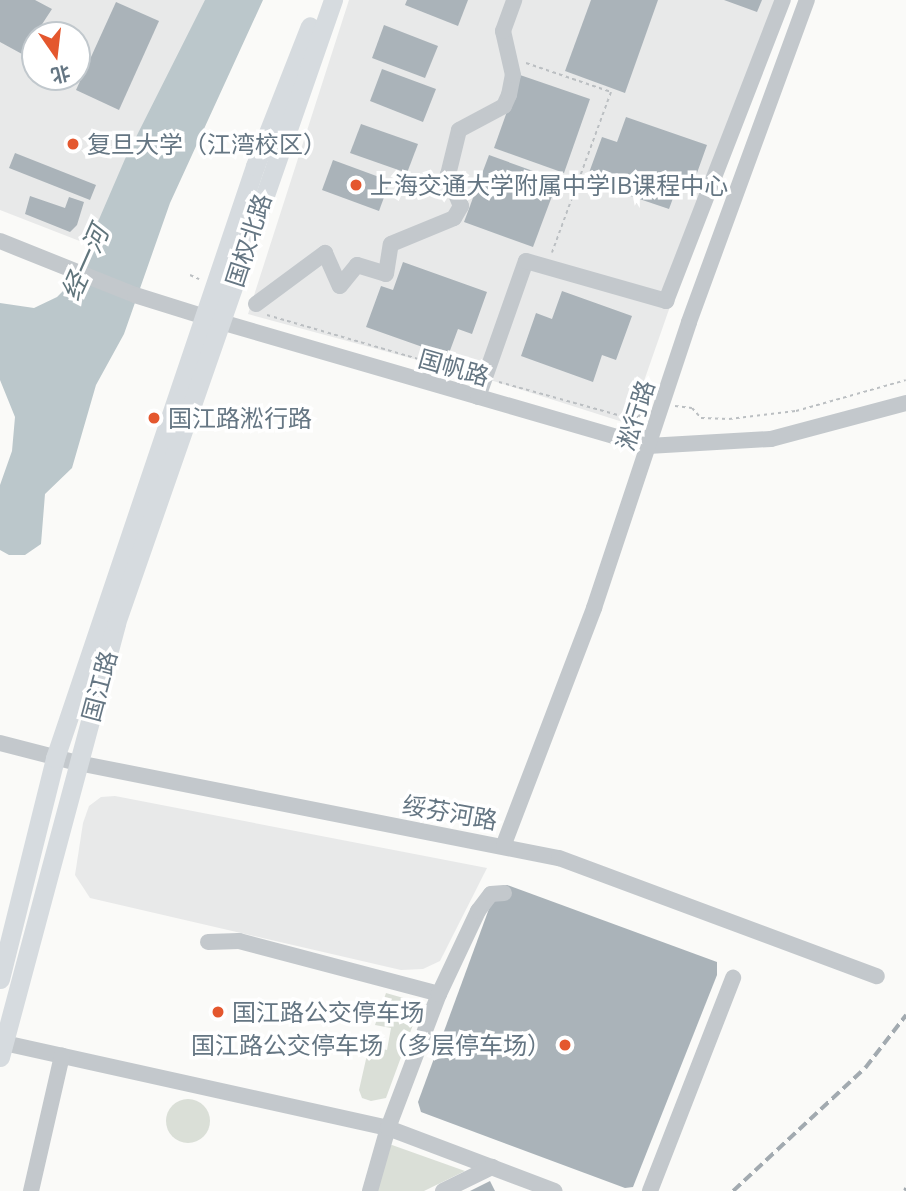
<!DOCTYPE html>
<html>
<head>
<meta charset="utf-8">
<style>
	body { margin:0 }
	#map { position:relative; width:906px; height:1191px; overflow:hidden; background:#fafaf8; font-family:"Open Sans","Noto Sans SC",sans-serif }
	div>[style] { position:absolute }
	[style*='--x'] { left:calc(var(--x)*1px); top:calc(var(--y)*1px); width:calc(var(--w)*1px); rotate:calc(var(--a)*1deg) }
	.built>* { inset:0; background:#e8e9e9 }
	.green>* { inset:0; background:#dadfd7 }
	.round { border-radius:50% }
	.water>* { inset:0; background:#bbc7cb }
	.building>* { inset:0; background:#aab3b9 }
	.path>* { height:2px; margin-top:-1px; transform-origin:0; background:repeating-linear-gradient(90deg,#bbbfc2 0 3.5px,transparent 0 7px) }
	.minor>* { height:16px; margin:-8px; padding:0 8px; transform-origin:8px; border-radius:8px; background:#c3c8cc }
	.major>* { height:19px; margin:-9.5px; padding:0 9.5px; transform-origin:9.5px; border-radius:9.5px; background:#d6dbdf }
	.rail>* { height:3.5px; margin-top:-1.75px; transform-origin:0; background:repeating-linear-gradient(90deg,#a2aab0 0 10px,transparent 0 15px) }
	.dots>* { width:19px; height:19px; translate:-50% -50%; box-sizing:border-box; border:4px solid #fff; border-radius:50% }
	span { translate:-50% -50%; white-space:nowrap; text-align:center; line-height:1.15; -webkit-text-stroke:7px #fff; paint-order:stroke }
	.poi-label { font-size:24px; color:#657683 }
	.left { translate:0 -50%; text-align:left }
	.right { translate:-100% -50%; text-align:right }
	.street-label { font-size:24px; color:#657683 }
	.water-label { font-size:26px; color:#60757c; font-style:italic }
	.north { position:absolute; left:21px; top:21px; width:70px; height:70px; box-sizing:border-box; background:#fff; border:2px solid #c1c8cd; border-radius:50%; rotate:166deg; font-size:19px; font-weight:700; line-height:28px; text-align:center; color:#657683 }
	.north::after { content:''; display:block; margin:auto; width:24px; height:32px; background:#e4572e; clip-path:polygon(50% 0,100% 100%,50% 72%,0 100%) }
</style>
</head>
<body>
<div id="map">
	<div class="built">
		<div style="clip-path:polygon(evenodd,0 0,215px 0,95px 247px,0 210px,0 0,35px 35px,77px 35px,77px 77px,35px 77px,35px 35px)"></div>
		<div style="clip-path:polygon(349px 0,777px 0,629px 424px,484px 378px,248px 314px)"></div>
		<div style="clip-path:polygon(115px 796px,487px 868px,440px 961px,423px 969px,401px 970px,90px 898px,75px 875px,83px 823px,89px 806px,101px 797px)"></div>
	</div>
	<div class="green">
		<div style="clip-path:polygon(386px 993px,421px 1003px,386px 1098px,371px 1101px,362px 1098px,359px 1090px,369px 1046px,387px 1050px,391px 1028px,375px 1025px)"></div>
		<div class="round" style="left:166px;top:1099px;width:44px;height:44px"></div>
		<div style="clip-path:polygon(392px 1145px,465px 1171px,424px 1191px,374px 1191px,387px 1146px)"></div>
	</div>
	<div class="water">
		<div style="clip-path:polygon(205px 0,263px 0,170px 203px,124px 334px,96px 385px,72px 468px,45px 494px,41px 544px,25px 555px,9px 555px,0 550px,0 485px,12px 451px,15px 417px,0 380px,0 303px,34px 308px,57px 297px,72px 282px,125px 159px)"></div>
	</div>
	<div class="building">
		<div style="clip-path:polygon(0 0,35px 0,52px 9px,35px 35px,33px 60px,0 42px)"></div>
		<div style="clip-path:polygon(407px 0,468px 0,458px 26px,405px 5px)"></div>
		<div style="clip-path:polygon(591px 0,658px 0,625px 93px,565px 71px)"></div>
		<div style="clip-path:polygon(724px 0,762px 0,757px 12px)"></div>
		<div style="clip-path:polygon(116px 2px,159px 21px,119px 110px,76px 90px)"></div>
		<div style="clip-path:polygon(384px 25px,438px 46px,425px 78px,372px 58px)"></div>
		<div style="clip-path:polygon(382px 69px,436px 89px,423px 122px,370px 101px)"></div>
		<div style="clip-path:polygon(520px 75px,590px 99px,564px 173px,494px 148px)"></div>
		<div style="clip-path:polygon(626px 117px,707px 145px,692px 187px,679px 182px,669px 209px,586px 181px,602px 137px,617px 142px)"></div>
		<div style="clip-path:polygon(361px 124px,418px 144px,407px 173px,350px 153px)"></div>
		<div style="clip-path:polygon(15px 153px,96px 185px,90px 200px,9px 168px)"></div>
		<div style="clip-path:polygon(489px 155px,558px 180px,533px 247px,464px 222px)"></div>
		<div style="clip-path:polygon(333px 160px,390px 181px,379px 211px,322px 190px)"></div>
		<div style="clip-path:polygon(30px 196px,65px 208px,69px 197px,84px 202px,77px 225px,70px 232px,25px 214px)"></div>
		<div style="clip-path:polygon(403px 262px,487px 292px,472px 334px,458px 329px,448px 356px,366px 327px,381px 286px,393px 290px)"></div>
		<div style="clip-path:polygon(562px 291px,632px 316px,616px 360px,602px 355px,593px 382px,521px 356px,536px 313px,552px 319px)"></div>
		<div style="clip-path:polygon(507px 885px,717px 962px,717px 975px,633px 1187px,625px 1188px,421px 1112px,418px 1102px,497px 887px)"></div>
		<div style="clip-path:polygon(490px 1181px,495px 1191px,470px 1191px)"></div>
	</div>
	<div class="path">
		<div style="--x:526;--y:63;--w:90;--a:18.8"></div>
		<div style="--x:611;--y:92;--w:171;--a:110.2"></div>
		<div style="--x:190;--y:275;--w:10;--a:24"></div>
		<div style="--x:267;--y:315;--w:211;--a:16.2"></div>
		<div style="--x:499;--y:382;--w:128;--a:15.5"></div>
		<div style="--x:622;--y:416;--w:16;--a:4"></div>
		<div style="--x:638;--y:417;--w:12;--a:-48"></div>
		<div style="--x:675;--y:406;--w:17;--a:7"></div>
		<div style="--x:692;--y:408;--w:13;--a:48"></div>
		<div style="--x:701;--y:418;--w:28;--a:2"></div>
		<div style="--x:729;--y:419;--w:67;--a:-6.8"></div>
		<div style="--x:796;--y:411;--w:114;--a:-15.7"></div>
	</div>
	<div class="minor">
		<div style="--x:0;--y:241;--w:145;--a:21.8"></div>
		<div style="--x:135;--y:295;--w:90;--a:17.4"></div>
		<div style="--x:221;--y:322;--w:445;--a:16.2"></div>
		<div style="--x:648;--y:446;--w:123;--a:-3.3"></div>
		<div style="--x:771;--y:439;--w:140;--a:-14.9"></div>
		<div style="--x:256;--y:304;--w:86;--a:-36.5"></div>
		<div style="--x:325;--y:253;--w:36;--a:66"></div>
		<div style="--x:340;--y:286;--w:27;--a:-51"></div>
		<div style="--x:357;--y:265;--w:30;--a:17"></div>
		<div style="--x:386;--y:274;--w:30;--a:-81"></div>
		<div style="--x:391;--y:244;--w:68;--a:-22.4"></div>
		<div style="--x:454;--y:218;--w:14;--a:-60"></div>
		<div style="--x:461;--y:206;--w:34;--a:-113"></div>
		<div style="--x:448;--y:175;--w:46;--a:-76.3"></div>
		<div style="--x:459;--y:130;--w:51;--a:-28.1"></div>
		<div style="--x:504;--y:106;--w:12;--a:-66"></div>
		<div style="--x:509;--y:95;--w:20;--a:-79"></div>
		<div style="--x:513;--y:75;--w:45;--a:-102.8"></div>
		<div style="--x:503;--y:31;--w:33;--a:-70"></div>
		<div style="--x:478;--y:397;--w:144;--a:-70.6"></div>
		<div style="--x:526;--y:261;--w:146;--a:15.9"></div>
		<div style="--x:666;--y:301;--w:323;--a:-68.8"></div>
		<div style="--x:0;--y:743;--w:81;--a:14.4"></div>
		<div style="--x:78;--y:763;--w:490;--a:11.2"></div>
		<div style="--x:559;--y:858;--w:339;--a:20.4"></div>
		<div style="--x:504;--y:844;--w:253;--a:-69.1"></div>
		<div style="--x:594;--y:608;--w:301;--a:-71.6"></div>
		<div style="--x:689;--y:322;--w:343;--a:-69.9"></div>
		<div style="--x:208;--y:942;--w:31;--a:-2"></div>
		<div style="--x:239;--y:941;--w:207;--a:14.8"></div>
		<div style="--x:0;--y:1042;--w:397;--a:12.5"></div>
		<div style="--x:388;--y:1128;--w:178;--a:20.7"></div>
		<div style="--x:31;--y:1191;--w:139;--a:-77.1"></div>
		<div style="--x:370;--y:1191;--w:66;--a:-74.1"></div>
		<div style="--x:388;--y:1128;--w:143;--a:-69.2"></div>
		<div style="--x:439;--y:994;--w:92;--a:-64.8"></div>
		<div style="--x:478;--y:911;--w:21;--a:-53"></div>
		<div style="--x:491;--y:894;--w:13;--a:-4"></div>
		<div style="--x:443;--y:1191;--w:55;--a:-26.1"></div>
		<div style="--x:650;--y:1191;--w:229;--a:-68.7"></div>
	</div>
	<div class="major">
		<div style="--x:0;--y:979;--w:228;--a:-76"></div>
		<div style="--x:55;--y:758;--w:625;--a:-71.33"></div>
		<div style="--x:255;--y:166;--w:150;--a:-68.6"></div>
		<div style="--x:0;--y:1057;--w:449;--a:-75"></div>
		<div style="--x:116;--y:623;--w:660;--a:-70.8"></div>
	</div>
	<div class="rail">
		<div style="--x:733;--y:1191;--w:180;--a:-43"></div>
		<div style="--x:865;--y:1068;--w:67;--a:-52.3"></div>
		<div style="--x:905;--y:1191;--w:3;--a:-72"></div>
	</div>
	<div class="dots">
		<div style="left:73px;top:144px;background:#e4572e"></div>
		<div style="left:356px;top:185px;background:#e4572e"></div>
		<div style="left:154px;top:418px;background:#e4572e"></div>
		<div style="left:218px;top:1012px;background:#e4572e"></div>
		<div style="left:565px;top:1045px;background:#e4572e"></div>
	</div>
	<div class="poi-label">
		<span class="left" style="left:87px;top:144px">复旦大学（江湾校区）</span>
		<span class="left" style="left:370px;top:185px">上海交通大学附属中学IB课程中心</span>
		<span class="left" style="left:168px;top:418px">国江路淞行路</span>
		<span class="left" style="left:232px;top:1012px">国江路公交停车场</span>
		<span class="right" style="left:551px;top:1045px">国江路公交停车场（多层停车场）</span>
	</div>
	<div class="street-label">
		<span style="left:248px;top:240px;rotate:-72deg">国权北路</span>
		<span style="left:454px;top:367px;rotate:16deg">国帆路</span>
		<span style="left:635px;top:415px;rotate:-72deg">淞行路</span>
		<span style="left:99px;top:686px;rotate:-75deg">国江路</span>
		<span style="left:450px;top:812px;rotate:10deg">绥芬河路</span>
	</div>
	<div class="water-label">
		<span style="left:85px;top:263px;rotate:-66deg">经一河</span>
	</div>
	<div class="north">北</div>
</div>
</body>
</html>
